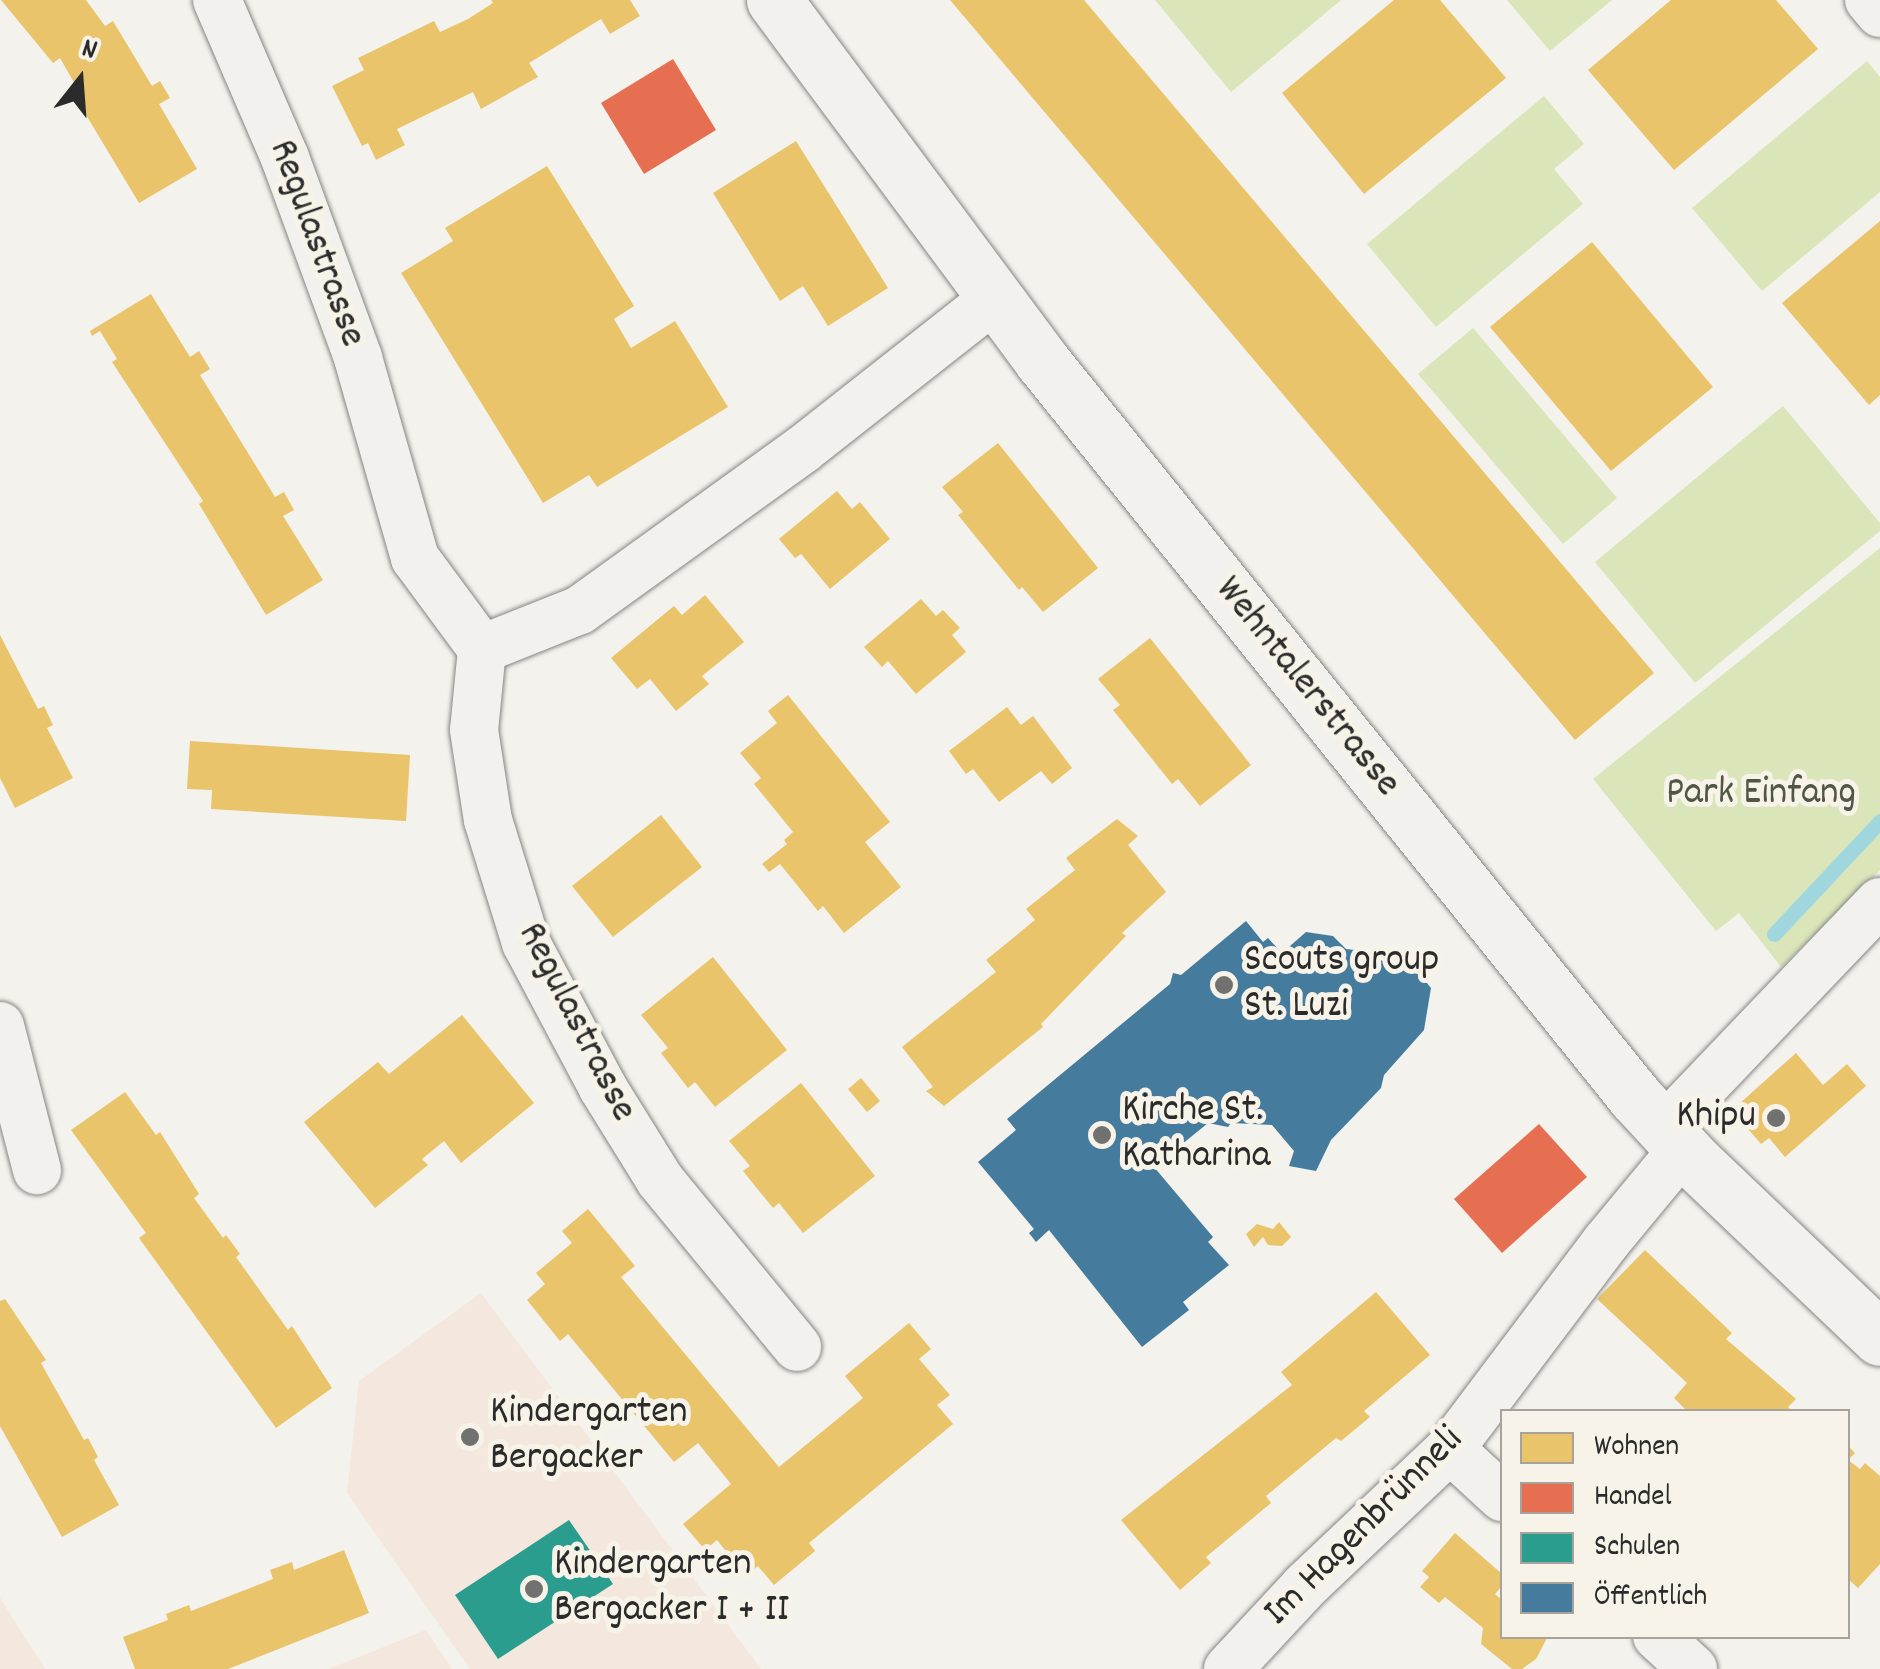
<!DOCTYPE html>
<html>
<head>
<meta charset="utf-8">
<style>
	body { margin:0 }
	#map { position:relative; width:1880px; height:1669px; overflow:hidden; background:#f4f2ec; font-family:Dekko,sans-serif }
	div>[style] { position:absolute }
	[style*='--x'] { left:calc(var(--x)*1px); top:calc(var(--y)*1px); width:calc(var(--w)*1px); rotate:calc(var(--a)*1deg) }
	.built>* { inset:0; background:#f3e7de }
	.green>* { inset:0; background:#dae5ba }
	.homes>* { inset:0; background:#e9c46a }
	.shops>* { inset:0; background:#e76f51 }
	.schools>* { inset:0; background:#2a9d8f }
	.public>* { inset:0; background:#457b9d }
	.stream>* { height:15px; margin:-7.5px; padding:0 7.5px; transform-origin:7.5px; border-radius:7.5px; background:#a0d7de }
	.roads { filter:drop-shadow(0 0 2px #858582) drop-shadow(0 0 2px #858582) }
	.minor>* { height:48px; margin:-24px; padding:0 24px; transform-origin:24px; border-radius:24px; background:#f2f1ed }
	.major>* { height:55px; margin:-27.5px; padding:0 27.5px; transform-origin:27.5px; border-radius:27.5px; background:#f2f1ed }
	.dots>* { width:28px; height:28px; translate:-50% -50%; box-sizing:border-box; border:5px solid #f7f3e8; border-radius:50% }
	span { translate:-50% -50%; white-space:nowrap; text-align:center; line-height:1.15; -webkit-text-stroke:10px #f7f3e8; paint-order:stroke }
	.street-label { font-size:40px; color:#2b2b2b }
	.park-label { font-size:40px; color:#515744 }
	.poi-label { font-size:40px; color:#2b2b2b }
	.left { translate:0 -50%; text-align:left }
	.right { translate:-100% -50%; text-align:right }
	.legend { position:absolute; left:1500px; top:1409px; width:350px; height:230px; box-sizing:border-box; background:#f7f3e8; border:2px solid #a5a39c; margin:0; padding:12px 18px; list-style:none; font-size:30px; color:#2b2b2b }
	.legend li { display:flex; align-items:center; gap:20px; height:50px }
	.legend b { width:50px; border:2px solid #a5a39c }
	.north { position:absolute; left:30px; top:30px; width:100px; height:100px; -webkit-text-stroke:8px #f7f3e8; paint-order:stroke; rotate:17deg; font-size:28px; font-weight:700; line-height:40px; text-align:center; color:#2b2b2b }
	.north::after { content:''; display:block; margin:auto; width:35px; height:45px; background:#2b2b2b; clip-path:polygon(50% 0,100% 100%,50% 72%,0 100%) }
</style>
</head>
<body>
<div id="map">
	<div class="built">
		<div style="clip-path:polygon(481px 1293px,761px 1669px,470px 1669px,347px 1493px,359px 1381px)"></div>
		<div style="clip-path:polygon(0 1598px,45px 1669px,0 1669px)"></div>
		<div style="clip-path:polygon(426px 1630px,452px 1669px,329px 1669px)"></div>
	</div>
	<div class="green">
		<div style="clip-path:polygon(1155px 0,1341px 0,1231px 92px)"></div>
		<div style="clip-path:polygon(1507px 0,1612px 0,1550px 51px)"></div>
		<div style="clip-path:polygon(1867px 61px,1880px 77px,1880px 192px,1762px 291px,1692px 208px)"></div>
		<div style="clip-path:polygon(1544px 96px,1584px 144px,1554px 169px,1583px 204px,1436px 327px,1367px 244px)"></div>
		<div style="clip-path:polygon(1473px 328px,1617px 498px,1563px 544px,1418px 374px)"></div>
		<div style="clip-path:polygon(1783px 406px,1880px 523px,1880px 531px,1695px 683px,1595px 562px)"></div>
		<div style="clip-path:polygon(1880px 548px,1880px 870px,1781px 967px,1739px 913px,1716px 931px,1593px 779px)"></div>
	</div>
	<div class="homes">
		<div style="clip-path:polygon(1px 0,86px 0,105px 26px,113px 21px,152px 86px,160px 81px,170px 98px,159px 104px,197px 169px,139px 203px,71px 90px,76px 86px,60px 58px,53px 63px)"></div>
		<div style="clip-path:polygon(491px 0,630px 0,640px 16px,610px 34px,601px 19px,529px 63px,538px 77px,481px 109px,473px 92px,397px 129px,405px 145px,376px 160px,368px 143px,362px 146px,332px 86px,364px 70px,358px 58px,434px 21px,440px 32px,468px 19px,493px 3px)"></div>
		<div style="clip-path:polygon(950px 0,1084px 0,1654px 673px,1575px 740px)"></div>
		<div style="clip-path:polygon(1394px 0,1440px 0,1506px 78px,1364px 194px,1282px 93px)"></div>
		<div style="clip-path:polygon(1671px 0,1776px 0,1818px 49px,1674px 170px,1588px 70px)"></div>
		<div style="clip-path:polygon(796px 141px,888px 288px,828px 326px,803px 286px,780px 301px,713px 193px)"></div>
		<div style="clip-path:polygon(547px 166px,634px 306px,614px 319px,631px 348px,675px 321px,728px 407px,597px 487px,589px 475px,543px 503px,401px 273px,453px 241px,445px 228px)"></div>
		<div style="clip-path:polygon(1880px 221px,1880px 395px,1869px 405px,1782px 303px)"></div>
		<div style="clip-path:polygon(1592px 242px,1713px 387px,1611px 471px,1490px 327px)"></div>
		<div style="clip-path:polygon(151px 294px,190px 357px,199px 351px,210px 369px,200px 375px,275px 497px,284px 492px,294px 510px,283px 516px,323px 580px,266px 615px,199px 504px,203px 501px,112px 362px,117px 359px,100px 331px,92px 336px,90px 331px)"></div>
		<div style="clip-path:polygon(998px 443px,1098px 568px,1043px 612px,1022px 587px,1019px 590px,958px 515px,963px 512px,942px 487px)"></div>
		<div style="clip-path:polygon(837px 491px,852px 509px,860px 502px,890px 539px,830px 589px,801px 554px,795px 558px,779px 539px)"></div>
		<div style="clip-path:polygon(705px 595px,744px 642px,702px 676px,709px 684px,676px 711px,650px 679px,637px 689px,611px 658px,674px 606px,682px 615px)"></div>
		<div style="clip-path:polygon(921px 599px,936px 616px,943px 610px,960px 628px,952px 635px,966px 652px,916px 694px,888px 661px,882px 667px,864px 647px)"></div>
		<div style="clip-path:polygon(0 635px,38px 709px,44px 706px,53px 725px,47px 728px,73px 778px,15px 808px,0 778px)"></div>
		<div style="clip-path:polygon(1150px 638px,1251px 765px,1200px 806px,1178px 779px,1172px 784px,1113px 710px,1120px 705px,1098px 679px)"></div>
		<div style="clip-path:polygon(788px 695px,890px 822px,865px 842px,901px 887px,844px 933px,823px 906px,818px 911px,780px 864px,769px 872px,762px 864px,787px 844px,784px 840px,793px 832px,754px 784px,761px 778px,740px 753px,777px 723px,768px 711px)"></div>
		<div style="clip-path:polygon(1007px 707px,1021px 725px,1033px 716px,1072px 768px,1052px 784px,1041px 771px,999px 802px,973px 769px,966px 774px,949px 751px)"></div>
		<div style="clip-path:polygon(190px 741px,410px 755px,406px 821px,211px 809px,212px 790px,187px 789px)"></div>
		<div style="clip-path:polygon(661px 815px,702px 867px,613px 937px,572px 886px)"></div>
		<div style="clip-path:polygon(1117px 819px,1138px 836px,1128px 845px,1166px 892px,1122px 933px,1126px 936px,1041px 1024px,1043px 1027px,944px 1106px,926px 1091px,933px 1087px,902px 1047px,996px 972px,986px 960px,1035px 920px,1026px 909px,1075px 870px,1066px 858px)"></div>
		<div style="clip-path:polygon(713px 957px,787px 1050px,715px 1107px,695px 1082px,688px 1088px,661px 1053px,668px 1048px,641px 1015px)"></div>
		<div style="clip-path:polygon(462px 1015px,534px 1103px,461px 1163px,444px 1141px,422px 1159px,428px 1165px,375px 1208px,304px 1122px,378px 1062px,389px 1074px)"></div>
		<div style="clip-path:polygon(1796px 1053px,1823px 1085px,1847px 1064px,1866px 1086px,1785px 1157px,1769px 1138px,1761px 1144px,1748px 1129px,1755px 1122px,1739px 1104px)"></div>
		<div style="clip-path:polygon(861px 1078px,880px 1101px,867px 1112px,848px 1089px)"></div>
		<div style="clip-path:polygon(801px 1083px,875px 1176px,803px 1233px,779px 1203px,773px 1208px,743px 1171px,750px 1166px,729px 1141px)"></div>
		<div style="clip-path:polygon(125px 1092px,156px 1135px,160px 1132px,199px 1194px,194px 1198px,223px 1238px,226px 1235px,240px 1254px,236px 1257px,288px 1330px,292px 1326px,332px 1388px,276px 1428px,139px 1238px,146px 1233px,71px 1130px)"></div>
		<div style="clip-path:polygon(588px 1209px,635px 1266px,621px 1277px,779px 1467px,863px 1398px,845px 1376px,909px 1323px,931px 1349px,919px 1359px,950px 1395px,937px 1405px,953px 1424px,809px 1543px,815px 1551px,774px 1585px,758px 1566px,746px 1576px,717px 1540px,705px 1550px,683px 1524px,731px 1484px,698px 1443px,674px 1462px,568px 1334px,560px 1341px,527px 1300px,545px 1284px,536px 1273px,572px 1243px,562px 1231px)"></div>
		<div style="clip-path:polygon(1279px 1222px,1291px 1237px,1282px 1246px,1268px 1245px,1263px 1237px,1254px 1247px,1246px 1234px,1257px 1224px,1273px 1229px)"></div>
		<div style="clip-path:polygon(1645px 1250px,1732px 1333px,1726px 1339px,1796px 1399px,1788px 1407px,1793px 1412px,1688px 1412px,1674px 1398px,1687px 1383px,1597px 1299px)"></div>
		<div style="clip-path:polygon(1376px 1292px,1430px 1355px,1364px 1411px,1370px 1417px,1341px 1441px,1336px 1438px,1266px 1496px,1271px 1503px,1206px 1557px,1211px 1563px,1180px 1590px,1121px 1520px,1292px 1385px,1281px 1372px)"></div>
		<div style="clip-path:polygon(5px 1299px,46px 1360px,41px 1363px,84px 1440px,88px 1438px,98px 1457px,94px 1460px,119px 1505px,62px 1537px,0 1426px,0 1301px)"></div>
		<div style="clip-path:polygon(1848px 1446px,1855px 1453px,1848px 1460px,1860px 1469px,1865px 1463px,1880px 1476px,1880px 1564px,1858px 1588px,1848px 1579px)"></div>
		<div style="clip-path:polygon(1455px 1533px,1502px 1574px,1502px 1586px,1495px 1594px,1502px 1600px,1502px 1636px,1547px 1638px,1536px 1659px,1522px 1669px,1512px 1669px,1481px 1644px,1483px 1628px,1445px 1597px,1439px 1603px,1420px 1587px,1429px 1577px,1422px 1571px)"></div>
		<div style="clip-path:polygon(344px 1550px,369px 1613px,228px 1669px,135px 1669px,123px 1637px,168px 1620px,166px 1614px,189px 1605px,191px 1611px,273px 1579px,270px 1570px,292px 1562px,294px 1570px)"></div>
	</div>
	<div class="shops">
		<div style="clip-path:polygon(673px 59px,716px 130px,644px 174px,601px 103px)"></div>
		<div style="clip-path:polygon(1539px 1124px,1587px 1177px,1502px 1253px,1454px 1199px)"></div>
	</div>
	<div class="schools">
		<div style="clip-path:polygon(569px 1520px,613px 1584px,498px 1659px,455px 1595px)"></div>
	</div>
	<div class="public">
		<div style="clip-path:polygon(1246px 921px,1263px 942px,1268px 938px,1282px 953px,1306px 932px,1333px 936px,1346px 949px,1383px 953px,1391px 962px,1409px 961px,1431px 988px,1424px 1030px,1384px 1075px,1381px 1088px,1331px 1140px,1316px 1171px,1289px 1166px,1294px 1151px,1272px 1125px,1231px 1123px,1228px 1127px,1208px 1123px,1154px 1167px,1213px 1237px,1208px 1242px,1229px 1265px,1183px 1302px,1189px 1310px,1142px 1347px,1049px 1230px,1036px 1242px,1029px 1233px,1034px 1229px,978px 1162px,1016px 1130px,1007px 1119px,1170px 984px,1173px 973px,1181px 975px)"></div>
	</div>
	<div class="stream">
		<div style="--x:1774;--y:934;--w:155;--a:-46.8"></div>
	</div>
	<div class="roads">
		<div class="minor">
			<div style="--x:217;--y:0;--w:172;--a:66.7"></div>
			<div style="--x:285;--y:158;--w:213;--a:69.9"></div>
			<div style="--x:358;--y:358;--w:208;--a:74.1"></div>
			<div style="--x:415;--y:558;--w:113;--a:53.6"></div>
			<div style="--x:482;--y:649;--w:81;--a:95.6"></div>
			<div style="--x:474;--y:730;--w:91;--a:81.2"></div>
			<div style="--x:488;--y:820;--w:129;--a:72.8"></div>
			<div style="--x:526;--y:943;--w:164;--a:62"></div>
			<div style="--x:603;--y:1088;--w:108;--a:58.2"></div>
			<div style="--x:660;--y:1180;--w:216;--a:50.6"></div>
			<div style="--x:1869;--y:0;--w:17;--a:50"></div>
			<div style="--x:482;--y:649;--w:105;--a:-21.7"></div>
			<div style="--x:580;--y:610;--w:274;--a:-35.8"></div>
			<div style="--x:802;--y:450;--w:244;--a:-38.2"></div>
			<div style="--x:0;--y:1026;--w:149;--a:75.6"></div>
			<div style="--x:1663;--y:1129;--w:314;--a:-46.3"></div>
			<div style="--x:1450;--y:1449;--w:71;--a:42.7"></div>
			<div style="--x:1657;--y:1636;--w:49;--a:42.5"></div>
			<div style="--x:1228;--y:1669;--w:113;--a:-47.1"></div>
			<div style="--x:1305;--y:1586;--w:199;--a:-43.4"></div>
			<div style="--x:1450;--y:1449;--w:259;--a:-53"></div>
			<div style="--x:1606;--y:1242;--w:121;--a:-50.4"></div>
		</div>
		<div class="major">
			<div style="--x:774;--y:0;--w:450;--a:53.4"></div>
			<div style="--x:1042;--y:361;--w:945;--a:51.14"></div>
			<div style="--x:1635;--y:1097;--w:88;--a:47.3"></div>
			<div style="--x:1695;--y:1162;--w:255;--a:43.6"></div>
		</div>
	</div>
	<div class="dots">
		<div style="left:1224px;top:985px;background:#71716f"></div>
		<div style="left:1776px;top:1118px;background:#71716f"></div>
		<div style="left:1102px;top:1135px;background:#71716f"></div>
		<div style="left:470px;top:1437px;background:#71716f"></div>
		<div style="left:534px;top:1589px;background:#71716f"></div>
	</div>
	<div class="street-label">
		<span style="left:315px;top:244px;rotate:70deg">Regulastrasse</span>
		<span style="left:1306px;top:688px;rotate:51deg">Wehntalerstrasse</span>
		<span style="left:575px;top:1023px;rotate:63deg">Regulastrasse</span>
		<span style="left:1365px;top:1528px;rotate:-45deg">Im Hagenbrünneli</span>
	</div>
	<div class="park-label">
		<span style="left:1761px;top:795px">Park Einfang</span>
	</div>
	<div class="poi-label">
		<span class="left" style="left:1244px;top:985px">Scouts group<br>St. Luzi</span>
		<span class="left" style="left:1122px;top:1135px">Kirche St.<br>Katharina</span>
		<span class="right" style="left:1756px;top:1118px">Khipu</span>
		<span class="left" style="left:490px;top:1437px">Kindergarten<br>Bergacker</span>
		<span class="left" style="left:554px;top:1589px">Kindergarten<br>Bergacker I + II</span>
	</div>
	<ul class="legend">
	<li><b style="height:28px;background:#e9c46a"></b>Wohnen</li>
	<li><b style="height:28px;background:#e76f51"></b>Handel</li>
	<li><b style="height:28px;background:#2a9d8f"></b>Schulen</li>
	<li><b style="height:28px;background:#457b9d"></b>Öffentlich</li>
	</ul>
	<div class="north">N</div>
</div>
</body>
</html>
